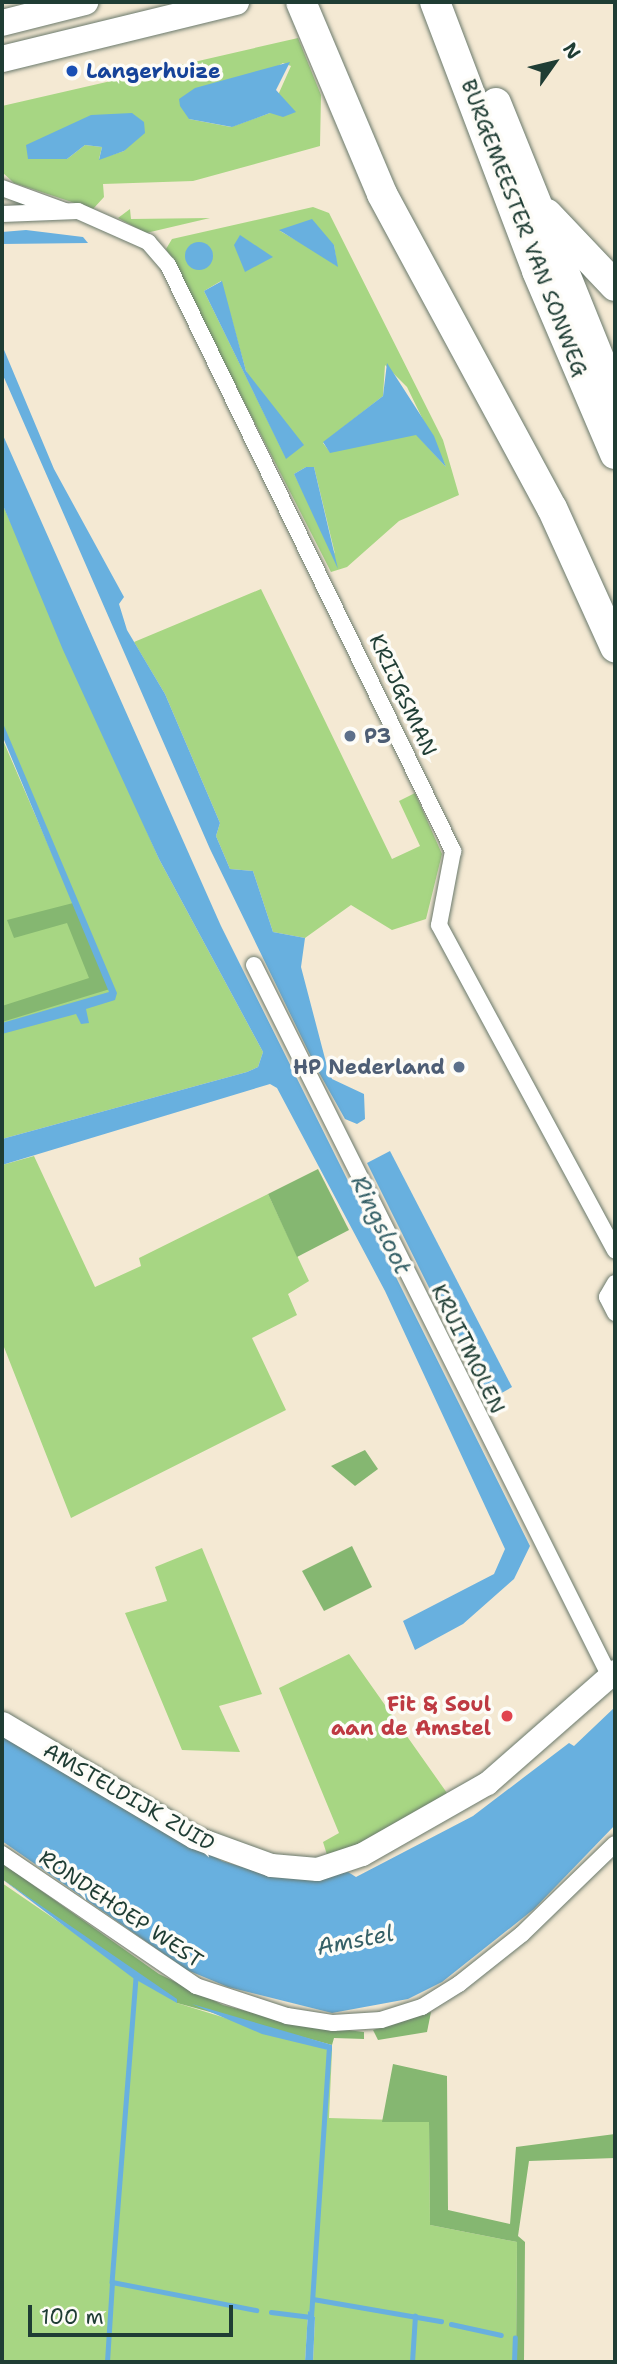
<!DOCTYPE html>
<html>
<head>
<meta charset="utf-8">
<style>
	body { margin:0 }
	#map { position:relative; width:617px; height:2364px; overflow:hidden; background:#f4e9d3; font-family:"Shantell Sans",sans-serif }
	div>[style] { position:absolute }
	[style*='--x'] { left:calc(var(--x)*1px); top:calc(var(--y)*1px); width:calc(var(--w)*1px); rotate:calc(var(--a)*1deg) }
	.green>* { inset:0; background:#a7d683 }
	.forest>* { inset:0; background:#85b771 }
	.water>* { inset:0; background:#68b0df }
	.round { border-radius:50% }
	.stream>* { height:4.5px; margin:-2.25px; padding:0 2.25px; transform-origin:2.25px; border-radius:2.25px; background:#68b0df }
	.roads { filter:drop-shadow(0 0 2px #6a796c) drop-shadow(0 0 2px #6a796c) }
	.street>* { height:16px; margin:-8px; padding:0 8px; transform-origin:8px; border-radius:8px; background:#fff }
	.secondary>* { height:23px; margin:-11.5px; padding:0 11.5px; transform-origin:11.5px; border-radius:11.5px; background:#fff }
	.primary>* { height:26px; margin:-13px; padding:0 13px; transform-origin:13px; border-radius:13px; background:#fff }
	.highway>* { height:30px; margin:-15px; padding:0 15px; transform-origin:15px; border-radius:15px; background:#fff }
	.dots>* { width:19px; height:19px; translate:-50% -50%; box-sizing:border-box; border:4px solid #fdfcf7; border-radius:50% }
	span { translate:-50% -50%; white-space:nowrap; text-align:center; line-height:1.15; -webkit-text-stroke:7px #fdfcf7; paint-order:stroke }
	.transit-label { font-size:21px; color:#164399; font-weight:700 }
	.left { translate:0 -50%; text-align:left }
	.street-label { font-size:21px; color:#1f3d34 }
	.service-label { font-size:21px; color:#4e5e75; font-weight:700 }
	.right { translate:-100% -50%; text-align:right }
	.health-label { font-size:21px; color:#be3a42; font-weight:700 }
	.water-label { font-size:23px; color:#356067; font-style:italic }
	.frame { position:absolute; inset:0; border:4px solid #1f3d34; pointer-events:none }
	.north { position:absolute; left:519px; top:28px; width:70px; height:70px; -webkit-text-stroke:5px #fdfcf7; paint-order:stroke; rotate:56deg; font-size:19px; font-weight:700; line-height:28px; text-align:center; color:#1f3d34 }
	.north::after { content:''; display:block; margin:auto; width:24px; height:32px; background:#1f3d34; clip-path:polygon(50% 0,100% 100%,50% 72%,0 100%) }
	.scale { position:absolute; left:28px; top:2305px; width:205px; height:32px; box-sizing:border-box; border:4px solid #1f3d34; border-top:0; padding-left:9px; font-size:21px; line-height:24px; white-space:nowrap; color:#1f3d34; -webkit-text-stroke:5px #fdfcf7; paint-order:stroke }
</style>
</head>
<body>
<div id="map">
	<div class="green">
		<div style="clip-path:polygon(evenodd,298px 38px,321px 95px,320px 146px,193px 181px,103px 184px,104px 197px,93px 209px,14px 183px,2px 172px,2px 106px,298px 38px,283px 63px,291px 66px,270px 113px,231px 127px,189px 119px,283px 63px,298px 38px,144px 122px,124px 151px,99px 159px,102px 147px,85px 145px,67px 159px,28px 159px,144px 122px)"></div>
		<div style="clip-path:polygon(evenodd,313px 207px,329px 213px,443px 440px,459px 495px,399px 521px,347px 567px,331px 572px,166px 249px,172px 239px,313px 207px,280px 231px,334px 245px,337px 266px,317px 252px,280px 231px,313px 207px,221px 281px,246px 371px,286px 458px,204px 291px,221px 281px,313px 207px,385px 365px,407px 387px,446px 467px,416px 434px,330px 452px,323px 443px,383px 396px,385px 365px,313px 207px,306px 467px,314px 467px,335px 554px,294px 474px,306px 467px)"></div>
		<div style="clip-path:polygon(130px 209px,131px 219px,210px 218px,146px 233px,118px 218px)"></div>
		<div style="clip-path:polygon(2px 503px,159px 859px,263px 1052px,258px 1067px,247px 1072px,2px 1139px,2px 738px,110px 988px,2px 728px)"></div>
		<div style="clip-path:polygon(261px 589px,392px 859px,420px 846px,399px 801px,415px 793px,442px 854px,426px 919px,392px 930px,351px 905px,305px 938px,273px 932px,253px 871px,230px 869px,216px 836px,220px 823px,165px 694px,134px 642px)"></div>
		<div style="clip-path:polygon(34px 1156px,95px 1287px,141px 1266px,139px 1258px,268px 1194px,309px 1281px,288px 1294px,297px 1315px,252px 1338px,286px 1410px,71px 1518px,2px 1342px,2px 1165px)"></div>
		<div style="clip-path:polygon(202px 1548px,262px 1694px,219px 1706px,240px 1752px,182px 1750px,125px 1613px,167px 1601px,155px 1567px)"></div>
		<div style="clip-path:polygon(349px 1654px,447px 1793px,379px 1838px,328px 1858px,323px 1842px,339px 1833px,279px 1688px)"></div>
		<div style="clip-path:polygon(2px 1883px,177px 2003px,332px 2051px,329px 2118px,429px 2121px,430px 2225px,517px 2242px,516px 2362px,313px 2362px,315px 2317px,308px 2312px,305px 2362px,2px 2362px)"></div>
	</div>
	<div class="forest">
		<div style="clip-path:polygon(77px 902px,110px 989px,2px 1022px,2px 1006px,89px 978px,67px 923px,14px 938px,7px 920px)"></div>
		<div style="clip-path:polygon(318px 1169px,349px 1230px,297px 1257px,268px 1194px)"></div>
		<div style="clip-path:polygon(365px 1450px,378px 1469px,355px 1486px,331px 1466px)"></div>
		<div style="clip-path:polygon(352px 1546px,372px 1587px,324px 1611px,302px 1571px)"></div>
		<div style="clip-path:polygon(2px 1863px,159px 1974px,223px 2005px,295px 2024px,364px 2032px,364px 2039px,334px 2038px,332px 2045px,177px 2003px,2px 1879px)"></div>
		<div style="clip-path:polygon(431px 2012px,427px 2032px,378px 2040px,373px 2030px)"></div>
		<div style="clip-path:polygon(393px 2064px,447px 2076px,448px 2210px,510px 2224px,516px 2147px,615px 2134px,615px 2158px,529px 2161px,518px 2236px,525px 2242px,524px 2362px,516px 2362px,517px 2242px,430px 2225px,429px 2122px,382px 2122px)"></div>
	</div>
	<div class="water">
		<div style="clip-path:polygon(290px 62px,276px 90px,296px 112px,283px 117px,270px 113px,232px 127px,189px 119px,180px 106px,179px 99px,195px 88px)"></div>
		<div style="clip-path:polygon(132px 113px,144px 122px,145px 133px,124px 151px,99px 160px,102px 147px,85px 145px,67px 159px,28px 159px,26px 145px,91px 115px)"></div>
		<div style="clip-path:polygon(312px 219px,334px 245px,338px 267px,279px 230px)"></div>
		<div style="clip-path:polygon(26px 230px,83px 237px,88px 243px,2px 244px,2px 232px)"></div>
		<div style="clip-path:polygon(240px 235px,273px 257px,245px 272px,234px 245px)"></div>
		<div class="round" style="left:185px;top:242px;width:28px;height:28px"></div>
		<div style="clip-path:polygon(222px 281px,246px 371px,304px 445px,286px 459px,204px 291px)"></div>
		<div style="clip-path:polygon(2px 345px,54px 469px,124px 597px,119px 604px,127px 630px,165px 694px,220px 823px,216px 836px,230px 869px,253px 871px,273px 932px,305px 938px,301px 967px,328px 1070px,332px 1079px,364px 1094px,365px 1119px,357px 1124px,345px 1119px,317px 1069px,210px 849px,2px 373px)"></div>
		<div style="clip-path:polygon(387px 363px,434px 436px,446px 467px,416px 435px,330px 453px,323px 442px,383px 396px)"></div>
		<div style="clip-path:polygon(2px 433px,221px 926px,530px 1546px,514px 1579px,463px 1624px,415px 1650px,403px 1621px,494px 1574px,505px 1549px,385px 1291px,277px 1088px,270px 1084px,2px 1165px,2px 1139px,247px 1072px,258px 1067px,263px 1052px,159px 859px,63px 650px,2px 503px)"></div>
		<div style="clip-path:polygon(306px 467px,314px 467px,338px 569px,294px 474px)"></div>
		<div style="clip-path:polygon(2px 721px,117px 993px,115px 1000px,86px 1009px,89px 1023px,81px 1024px,76px 1014px,2px 1034px,2px 1023px,109px 992px,2px 735px)"></div>
		<div style="clip-path:polygon(390px 1151px,512px 1387px,486px 1402px,367px 1163px)"></div>
		<div style="clip-path:polygon(615px 1707px,615px 1825px,534px 1909px,442px 1982px,408px 1999px,332px 2013px,228px 1987px,187px 1970px,2px 1841px,2px 1733px,222px 1861px,269px 1875px,310px 1879px,348px 1872px,356px 1877px,473px 1816px,569px 1743px,574px 1746px)"></div>
		<div style="clip-path:polygon(2px 1879px,177px 1999px,177px 2003px,133px 1978px)"></div>
		<div style="clip-path:polygon(192px 2004px,332px 2045px,332px 2051px,262px 2034px)"></div>
		<div style="clip-path:polygon(308px 2311px,315px 2317px,313px 2362px,305px 2362px)"></div>
	</div>
	<div class="stream">
		<div style="--x:136;--y:1978;--w:305;--a:94.5"></div>
		<div style="--x:112;--y:2282;--w:147;--a:11"></div>
		<div style="--x:313;--y:2299;--w:130;--a:9.8"></div>
		<div style="--x:271;--y:2312;--w:40;--a:7.1"></div>
		<div style="--x:311;--y:2317;--w:270;--a:-86.2"></div>
		<div style="--x:451;--y:2324;--w:51;--a:12.4"></div>
		<div style="--x:107;--y:2362;--w:80;--a:-86.4"></div>
		<div style="--x:412;--y:2362;--w:46;--a:-86.3"></div>
		<div style="--x:514;--y:2362;--w:24;--a:-88"></div>
	</div>
	<div class="roads">
		<div class="street">
			<div style="--x:2;--y:188;--w:67;--a:20.1"></div>
			<div style="--x:2;--y:214;--w:76;--a:-2.3"></div>
			<div style="--x:78;--y:211;--w:77;--a:23.9"></div>
			<div style="--x:148;--y:242;--w:30;--a:49"></div>
			<div style="--x:168;--y:265;--w:652;--a:64.06"></div>
			<div style="--x:453;--y:851;--w:75;--a:100.7"></div>
			<div style="--x:439;--y:925;--w:370;--a:61.6"></div>
			<div style="--x:254;--y:965;--w:794;--a:63.43"></div>
			<div style="--x:615;--y:1283;--w:16;--a:120"></div>
			<div style="--x:607;--y:1297;--w:18;--a:63"></div>
			<div style="--x:2;--y:1854;--w:235;--a:34.2"></div>
			<div style="--x:196;--y:1986;--w:96;--a:18.2"></div>
			<div style="--x:287;--y:2016;--w:47;--a:8.7"></div>
			<div style="--x:333;--y:2023;--w:48;--a:-3.6"></div>
			<div style="--x:381;--y:2020;--w:43;--a:-17.6"></div>
			<div style="--x:422;--y:2007;--w:44;--a:-31.9"></div>
			<div style="--x:459;--y:1984;--w:80;--a:-38.4"></div>
			<div style="--x:522;--y:1934;--w:129;--a:-44.1"></div>
		</div>
		<div class="secondary">
			<div style="--x:2;--y:1723;--w:223;--a:30.7"></div>
			<div style="--x:194;--y:1837;--w:82;--a:20"></div>
			<div style="--x:271;--y:1865;--w:46;--a:5"></div>
			<div style="--x:317;--y:1869;--w:47;--a:-18.4"></div>
			<div style="--x:362;--y:1854;--w:144;--a:-29.6"></div>
			<div style="--x:487;--y:1783;--w:170;--a:-41.2"></div>
		</div>
		<div class="primary">
			<div style="--x:2;--y:23;--w:86;--a:-14.2"></div>
			<div style="--x:2;--y:59;--w:241;--a:-13.7"></div>
		</div>
		<div class="highway">
			<div style="--x:301;--y:2;--w:208;--a:67.1"></div>
			<div style="--x:382;--y:194;--w:357;--a:61.6"></div>
			<div style="--x:552;--y:508;--w:153;--a:65.6"></div>
			<div style="--x:435;--y:2;--w:288;--a:69.2"></div>
			<div style="--x:537;--y:271;--w:199;--a:66.9"></div>
			<div style="--x:496;--y:103;--w:318;--a:68"></div>
			<div style="--x:547;--y:214;--w:99;--a:46.6"></div>
		</div>
	</div>
	<div class="dots">
		<div style="left:72px;top:71px;background:#1a4fb4"></div>
		<div style="left:350px;top:736px;background:#5c6f8a"></div>
		<div style="left:459px;top:1067px;background:#5c6f8a"></div>
		<div style="left:507px;top:1716px;background:#e0444e"></div>
	</div>
	<div class="transit-label">
		<span class="left" style="left:86px;top:71px">Langerhuize</span>
	</div>
	<div class="street-label">
		<span style="left:524px;top:228px;rotate:69deg">BURGEMEESTER VAN SONWEG</span>
		<span style="left:403px;top:695px;rotate:65deg">KRIJGSMAN</span>
		<span style="left:468px;top:1349px;rotate:64deg">KRUITMOLEN</span>
		<span style="left:129px;top:1797px;rotate:30deg">AMSTELDIJK ZUID</span>
		<span style="left:121px;top:1909px;rotate:34deg">RONDEHOEP WEST</span>
	</div>
	<div class="service-label">
		<span class="left" style="left:364px;top:736px">P3</span>
		<span class="right" style="left:445px;top:1067px">HP Nederland</span>
	</div>
	<div class="health-label">
		<span class="right" style="left:491px;top:1716px">Fit &amp; Soul<br>aan de Amstel</span>
	</div>
	<div class="water-label">
		<span style="left:381px;top:1225px;rotate:64deg">Ringsloot</span>
		<span style="left:355px;top:1940px;rotate:-11deg">Amstel</span>
	</div>
	<div class="frame"></div>
	<div class="north">N</div>
	<div class="scale">100 m</div>
</div>
</body>
</html>
